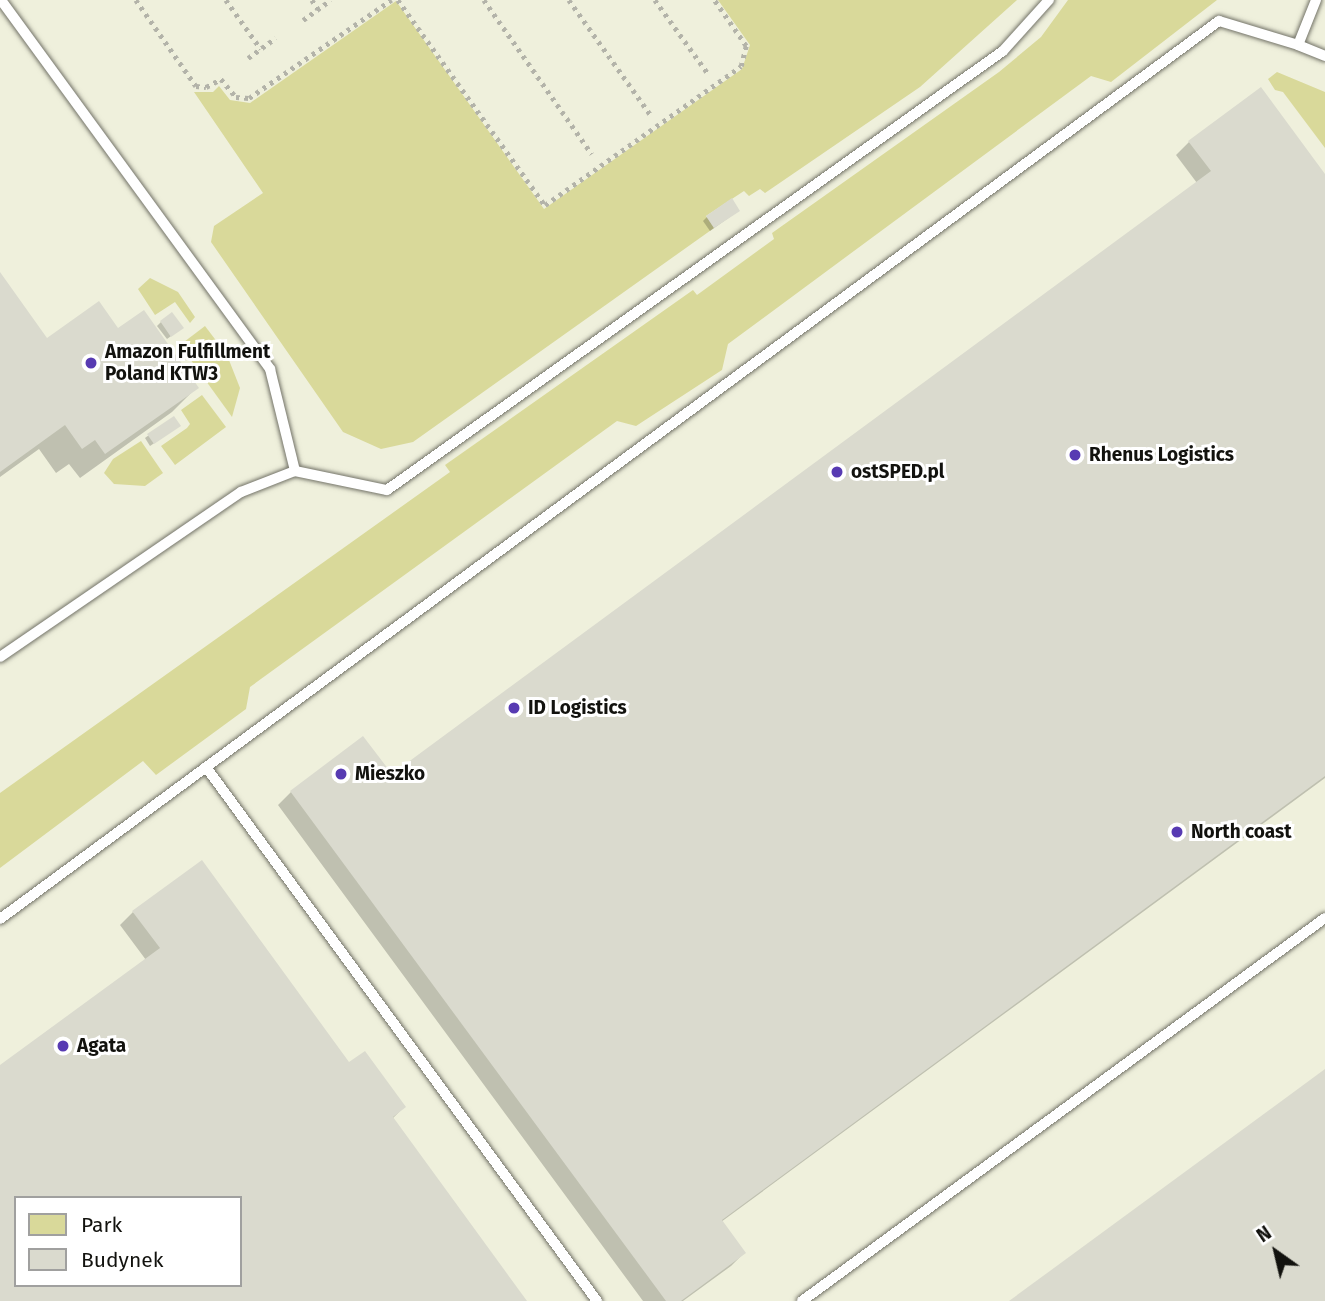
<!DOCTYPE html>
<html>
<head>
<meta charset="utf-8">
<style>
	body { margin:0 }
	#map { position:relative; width:1325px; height:1301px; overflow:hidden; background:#fbfbee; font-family:"Fira Sans",sans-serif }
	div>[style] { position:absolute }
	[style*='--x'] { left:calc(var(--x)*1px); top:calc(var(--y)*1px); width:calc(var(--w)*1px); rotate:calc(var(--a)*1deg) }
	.built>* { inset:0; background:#eff0dc }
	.green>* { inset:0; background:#d9d99a }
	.shadow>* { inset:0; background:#0003 }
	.building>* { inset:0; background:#dadace }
	.path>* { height:4.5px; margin-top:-2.25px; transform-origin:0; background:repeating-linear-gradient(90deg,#b3b3a9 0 3.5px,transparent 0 8.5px) }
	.roads { filter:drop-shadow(0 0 2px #737368) drop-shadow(0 0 2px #737368) }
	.service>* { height:10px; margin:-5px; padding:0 5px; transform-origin:5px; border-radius:5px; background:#fff }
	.dots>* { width:19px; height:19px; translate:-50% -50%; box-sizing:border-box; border:4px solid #fff; border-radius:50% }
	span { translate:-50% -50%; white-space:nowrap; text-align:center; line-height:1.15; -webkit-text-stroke:6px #fff; paint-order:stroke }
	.poi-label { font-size:19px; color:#12120e; font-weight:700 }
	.left { translate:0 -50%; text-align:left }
	.legend { position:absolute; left:14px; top:1196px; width:228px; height:91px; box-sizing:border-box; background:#fff; border:2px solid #a0a09f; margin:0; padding:9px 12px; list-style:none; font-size:21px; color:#12120e }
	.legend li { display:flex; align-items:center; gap:14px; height:35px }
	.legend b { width:35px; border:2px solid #a0a09f }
	.north { position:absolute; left:1241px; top:1217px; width:70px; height:70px; -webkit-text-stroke:5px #fff; paint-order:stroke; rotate:326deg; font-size:19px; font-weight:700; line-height:28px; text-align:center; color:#12120e }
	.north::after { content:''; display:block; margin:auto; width:24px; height:32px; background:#12120e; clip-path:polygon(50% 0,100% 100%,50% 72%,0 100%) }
</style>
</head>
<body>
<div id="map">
	<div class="built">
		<div style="clip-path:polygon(evenodd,0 0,1325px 0,1325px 1301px,0 1301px,0 0,16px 1198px,240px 1198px,240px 1285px,16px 1285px,16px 1198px)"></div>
	</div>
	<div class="green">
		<div style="clip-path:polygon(718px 0,1017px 0,920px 87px,765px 193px,760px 189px,749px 196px,744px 191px,706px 216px,714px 228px,413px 442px,381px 449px,343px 432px,211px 242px,214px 226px,263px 193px,194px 92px,213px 92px,219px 86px,230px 100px,250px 103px,396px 1px,544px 209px,742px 69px,750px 45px)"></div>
		<div style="clip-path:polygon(1068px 0,1217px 0,1111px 82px,1091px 76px,728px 344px,722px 370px,636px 426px,617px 421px,250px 687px,246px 709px,156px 775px,143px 761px,0 868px,0 793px,450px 472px,445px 465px,693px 290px,697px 295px,774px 239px,772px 233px,999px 72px,1041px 37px)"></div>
		<div style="clip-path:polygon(1277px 72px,1325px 92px,1325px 148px,1283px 92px,1275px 90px,1268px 79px)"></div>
		<div style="clip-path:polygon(150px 278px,178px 292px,195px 317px,190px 323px,175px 302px,155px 315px,138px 289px)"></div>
		<div style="clip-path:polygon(205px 326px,227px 355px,240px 388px,232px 417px,180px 345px)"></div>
		<div style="clip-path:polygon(202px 395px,226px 427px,175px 465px,161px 446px,187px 428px,190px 424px,181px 410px)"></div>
		<div style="clip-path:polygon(141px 441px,163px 473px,145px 486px,114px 484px,104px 473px,113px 459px)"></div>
	</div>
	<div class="shadow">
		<div style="clip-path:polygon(1189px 142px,1325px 177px,1325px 778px,721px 1222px,744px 1253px,731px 1266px,683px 1301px,643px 1301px,278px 805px,291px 792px,391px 777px,1197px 183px,1176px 155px)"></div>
		<div style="clip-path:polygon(734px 214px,710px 231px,703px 221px,707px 217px)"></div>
		<div style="clip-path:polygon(0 275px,46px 341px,118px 331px,197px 387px,172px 412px,80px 478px,69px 464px,56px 473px,39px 449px,0 477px)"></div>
		<div style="clip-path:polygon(161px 322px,178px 331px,167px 339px,157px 326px)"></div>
		<div style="clip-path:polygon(175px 429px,150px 446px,145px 438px,149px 435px)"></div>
		<div style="clip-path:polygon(evenodd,133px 912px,404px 1107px,392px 1119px,525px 1301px,0 1301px,0 1067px,146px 960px,120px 925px,133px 912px,16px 1198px,240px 1198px,240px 1285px,16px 1285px,16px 1198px)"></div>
	</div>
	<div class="building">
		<div style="clip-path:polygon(1261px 87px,1325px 174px,1325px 776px,722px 1220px,746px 1253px,681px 1301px,666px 1301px,290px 791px,363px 736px,392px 774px,1211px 171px,1188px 141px)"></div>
		<div style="clip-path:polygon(732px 198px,740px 211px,714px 228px,706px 216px)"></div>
		<div style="clip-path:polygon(0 272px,47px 338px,99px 301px,118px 328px,144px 310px,199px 388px,105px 454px,95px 440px,82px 449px,65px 425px,0 472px)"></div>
		<div style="clip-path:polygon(172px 312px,184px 328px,171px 337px,160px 321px)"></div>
		<div style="clip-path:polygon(174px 416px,181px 426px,154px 444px,147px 434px)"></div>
		<div style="clip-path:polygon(evenodd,202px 860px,349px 1062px,365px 1051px,406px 1107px,393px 1117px,527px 1301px,0 1301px,0 1065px,160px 948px,132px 911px,202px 860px,16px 1198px,240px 1198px,240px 1285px,16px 1285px,16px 1198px)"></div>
		<div style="clip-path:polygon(1325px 1069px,1325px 1301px,1009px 1301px)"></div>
	</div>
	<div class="path">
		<div style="--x:136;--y:0;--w:105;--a:55.1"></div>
		<div style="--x:196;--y:86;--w:10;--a:6"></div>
		<div style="--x:206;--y:87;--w:17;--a:-28"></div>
		<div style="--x:221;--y:79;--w:23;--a:50"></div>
		<div style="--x:236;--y:97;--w:13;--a:4"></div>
		<div style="--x:249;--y:98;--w:173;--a:-34.6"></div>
		<div style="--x:226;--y:0;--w:60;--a:54.5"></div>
		<div style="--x:312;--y:0;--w:11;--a:56"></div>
		<div style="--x:398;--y:0;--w:252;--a:54.4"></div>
		<div style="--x:545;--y:205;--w:240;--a:-35.3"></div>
		<div style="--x:741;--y:66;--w:21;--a:-76"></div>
		<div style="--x:746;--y:46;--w:56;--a:-124.8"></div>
		<div style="--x:484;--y:0;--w:188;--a:55"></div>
		<div style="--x:569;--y:0;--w:140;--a:54.6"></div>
		<div style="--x:655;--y:0;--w:92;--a:54.2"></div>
		<div style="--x:303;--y:20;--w:34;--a:-36"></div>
		<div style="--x:248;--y:58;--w:34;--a:-36"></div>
	</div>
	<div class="roads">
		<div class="service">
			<div style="--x:1;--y:0;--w:457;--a:53.9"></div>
			<div style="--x:270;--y:369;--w:105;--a:76.2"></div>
			<div style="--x:1316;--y:0;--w:48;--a:111.8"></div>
			<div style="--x:1298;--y:45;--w:29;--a:22"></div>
			<div style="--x:0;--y:657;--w:292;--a:-34.4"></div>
			<div style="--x:241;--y:492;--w:58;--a:-21.3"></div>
			<div style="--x:295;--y:471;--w:94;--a:11.7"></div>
			<div style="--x:387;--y:490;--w:756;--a:-35.48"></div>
			<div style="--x:1003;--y:51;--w:69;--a:-48"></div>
			<div style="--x:206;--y:767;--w:662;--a:53.79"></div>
			<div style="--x:0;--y:919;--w:1514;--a:-36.38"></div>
			<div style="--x:1219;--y:21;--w:83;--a:16.9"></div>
			<div style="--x:802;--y:1301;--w:648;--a:-36.22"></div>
		</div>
	</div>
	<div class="dots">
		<div style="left:91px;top:363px;background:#573ab2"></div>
		<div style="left:1075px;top:455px;background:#573ab2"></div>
		<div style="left:837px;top:472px;background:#573ab2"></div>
		<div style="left:514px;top:708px;background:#573ab2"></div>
		<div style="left:341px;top:774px;background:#573ab2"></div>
		<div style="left:1177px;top:832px;background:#573ab2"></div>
		<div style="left:63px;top:1046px;background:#573ab2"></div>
	</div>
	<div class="poi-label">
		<span class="left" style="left:105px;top:363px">Amazon Fulfillment<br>Poland KTW3</span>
		<span class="left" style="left:1089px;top:455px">Rhenus Logistics</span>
		<span class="left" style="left:851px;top:472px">ostSPED.pl</span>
		<span class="left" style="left:528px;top:708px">ID Logistics</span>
		<span class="left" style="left:355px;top:774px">Mieszko</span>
		<span class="left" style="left:1191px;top:832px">North coast</span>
		<span class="left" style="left:77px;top:1046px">Agata</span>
	</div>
	<ul class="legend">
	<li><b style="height:19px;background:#d9d99a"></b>Park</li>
	<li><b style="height:19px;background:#dadace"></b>Budynek</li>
	</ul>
	<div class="north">N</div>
</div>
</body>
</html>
